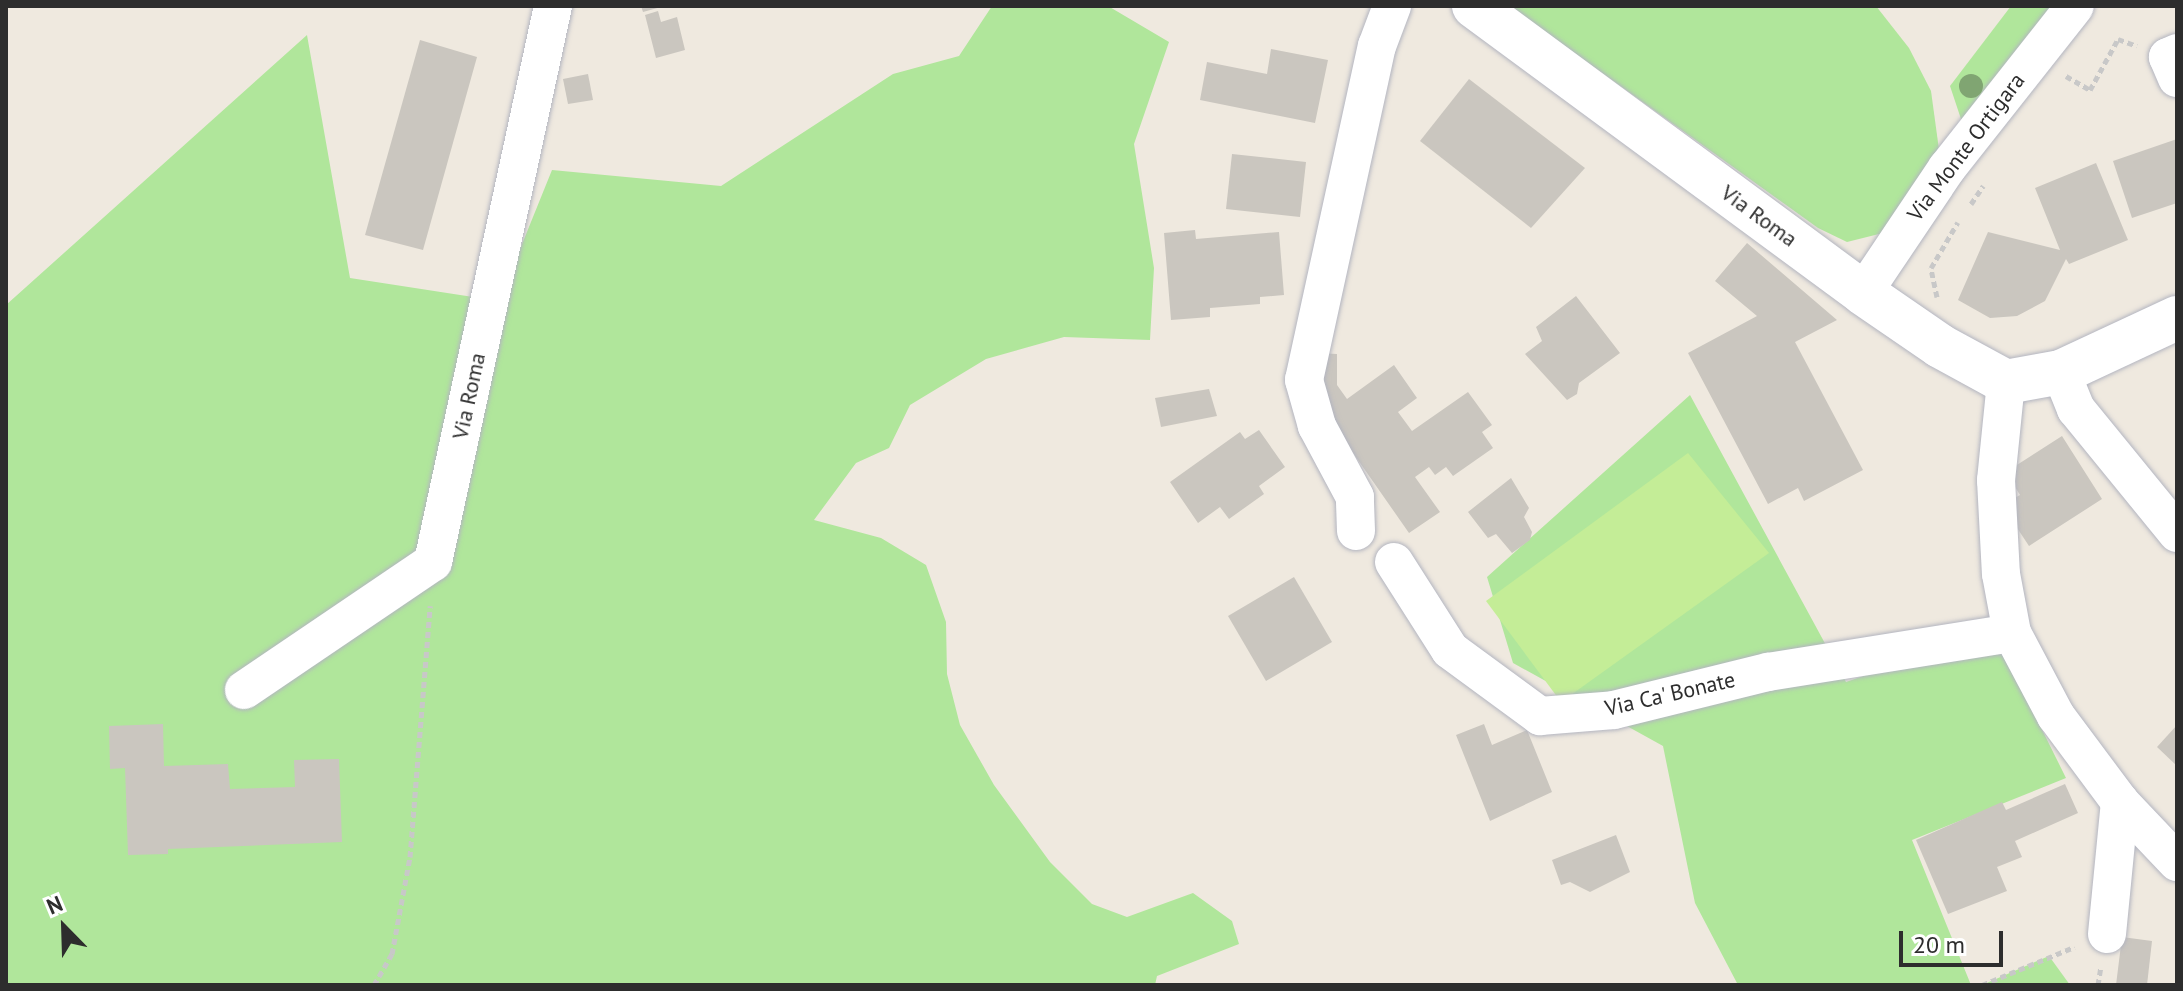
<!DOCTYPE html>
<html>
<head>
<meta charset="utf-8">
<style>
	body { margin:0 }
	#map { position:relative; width:2183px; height:991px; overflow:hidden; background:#efe9df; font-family:"PT Sans",sans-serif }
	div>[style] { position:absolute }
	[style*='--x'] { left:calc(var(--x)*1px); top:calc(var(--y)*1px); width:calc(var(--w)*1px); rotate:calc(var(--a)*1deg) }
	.green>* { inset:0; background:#b0e69b }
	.pitch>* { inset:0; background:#c4ed97 }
	.building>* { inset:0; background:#cac6bf }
	.path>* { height:5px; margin-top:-2.5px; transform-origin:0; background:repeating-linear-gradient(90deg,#c8c8c8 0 6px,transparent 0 10px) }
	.roads { filter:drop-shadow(0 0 2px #b3b5c0) drop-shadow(0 0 2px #b3b5c0) }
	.street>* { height:38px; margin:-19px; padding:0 19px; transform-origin:19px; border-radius:19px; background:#fff }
	.secondary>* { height:44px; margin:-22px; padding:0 22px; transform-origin:22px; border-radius:22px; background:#fff }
	.trees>* { width:24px; height:24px; margin:-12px; border-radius:50%; background:#80a572 }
	span { translate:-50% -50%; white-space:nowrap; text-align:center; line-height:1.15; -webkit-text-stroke:6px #fff; paint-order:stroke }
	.street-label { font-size:22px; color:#2d2d2d }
	.frame { position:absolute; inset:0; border:8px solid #2d2d2d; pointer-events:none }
	.north { position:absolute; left:24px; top:887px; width:80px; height:80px; -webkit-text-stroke:6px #fff; paint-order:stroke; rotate:337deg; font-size:22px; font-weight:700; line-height:32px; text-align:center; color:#2d2d2d }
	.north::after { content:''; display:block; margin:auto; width:28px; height:36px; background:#2d2d2d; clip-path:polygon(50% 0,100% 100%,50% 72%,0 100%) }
	.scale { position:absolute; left:1899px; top:931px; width:104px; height:36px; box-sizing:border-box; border:4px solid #2d2d2d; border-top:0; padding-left:10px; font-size:24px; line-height:28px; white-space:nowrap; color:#2d2d2d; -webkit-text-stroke:6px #fff; paint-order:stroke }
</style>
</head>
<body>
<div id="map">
	<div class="green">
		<div style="clip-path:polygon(992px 6px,1108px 6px,1169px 42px,1134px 144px,1154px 268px,1150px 340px,1064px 337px,986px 359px,910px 405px,889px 448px,856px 463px,814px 520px,881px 538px,926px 565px,946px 622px,947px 674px,960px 725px,994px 785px,1050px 862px,1092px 904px,1127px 917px,1193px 893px,1232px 921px,1239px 944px,1157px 976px,1155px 985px,6px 985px,6px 305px,307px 35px,350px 278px,499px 301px,552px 170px,721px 186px,893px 74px,959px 56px)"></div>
		<div style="clip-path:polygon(1509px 6px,1876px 6px,1909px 48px,1931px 91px,1940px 157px,1887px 232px,1847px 242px,1818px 228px)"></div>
		<div style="clip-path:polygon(2011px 6px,2061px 6px,1963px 125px,1950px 86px)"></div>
		<div style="clip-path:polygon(1690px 395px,1846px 682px,1993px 631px,2066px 778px,1912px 840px,1971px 985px,1738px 985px,1695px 903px,1663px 746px,1513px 663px,1487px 577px)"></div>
		<div style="clip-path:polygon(2049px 956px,2070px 985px,1982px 985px)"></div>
	</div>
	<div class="pitch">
		<div style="clip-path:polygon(1688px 453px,1769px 553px,1561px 702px,1486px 601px)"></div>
	</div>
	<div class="building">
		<div style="clip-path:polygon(641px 6px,661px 6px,661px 7px,643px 12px)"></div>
		<div style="clip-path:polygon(658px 11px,661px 22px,677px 17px,685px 50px,656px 58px,645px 15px)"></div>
		<div style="clip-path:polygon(420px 40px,477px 57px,423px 250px,365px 235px)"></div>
		<div style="clip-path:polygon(1271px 49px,1328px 60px,1315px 123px,1200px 100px,1207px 62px,1267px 74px)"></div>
		<div style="clip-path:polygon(588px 74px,593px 100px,568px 104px,563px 79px)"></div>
		<div style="clip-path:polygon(1469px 79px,1585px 168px,1531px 228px,1420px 141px)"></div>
		<div style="clip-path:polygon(2177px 139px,2177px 203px,2132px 218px,2113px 161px)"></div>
		<div style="clip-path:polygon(1232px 154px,1306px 162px,1300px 217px,1226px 209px)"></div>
		<div style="clip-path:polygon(2096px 163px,2128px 240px,2069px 264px,2066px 259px,2045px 301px,2017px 316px,1990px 318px,1958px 300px,1988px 232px,2060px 250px,2035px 188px)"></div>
		<div style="clip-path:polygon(1195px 230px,1196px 239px,1279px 232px,1284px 295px,1260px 297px,1260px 304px,1210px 308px,1210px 317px,1171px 320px,1164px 233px)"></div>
		<div style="clip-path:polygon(1747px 243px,1837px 320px,1795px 342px,1863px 470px,1804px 501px,1798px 488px,1768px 504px,1688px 353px,1757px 316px,1715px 281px)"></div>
		<div style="clip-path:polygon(1576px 296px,1620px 353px,1579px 383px,1577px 394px,1567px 400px,1525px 354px,1542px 341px,1536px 327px)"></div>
		<div style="clip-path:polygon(1316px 353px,1337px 354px,1337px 385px,1347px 399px,1394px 365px,1417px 398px,1398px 412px,1412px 431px,1468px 392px,1492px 425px,1482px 432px,1493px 448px,1453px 476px,1446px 467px,1435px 475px,1429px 467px,1415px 477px,1440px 512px,1409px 533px,1314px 397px)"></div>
		<div style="clip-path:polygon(1209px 389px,1217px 416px,1161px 427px,1155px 398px)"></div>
		<div style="clip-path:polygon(1259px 430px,1285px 467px,1259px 486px,1264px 494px,1229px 519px,1220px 507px,1198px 523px,1170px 482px,1240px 432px,1245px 439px)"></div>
		<div style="clip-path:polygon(2062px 436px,2102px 499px,2029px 546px,2002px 505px,2020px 495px,2006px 472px)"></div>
		<div style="clip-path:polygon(1511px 478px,1529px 508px,1524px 517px,1532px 532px,1530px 540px,1512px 553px,1496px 534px,1488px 538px,1468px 512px)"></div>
		<div style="clip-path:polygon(1294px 577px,1332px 642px,1266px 681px,1228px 616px)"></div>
		<div style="clip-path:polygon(163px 724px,164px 766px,228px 764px,230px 789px,295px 787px,294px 760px,339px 759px,342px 842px,168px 849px,168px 854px,128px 855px,125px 768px,110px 769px,109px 726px)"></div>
		<div style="clip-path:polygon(1484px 724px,1492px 745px,1527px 730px,1552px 792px,1490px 821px,1456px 735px)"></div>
		<div style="clip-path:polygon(2177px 725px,2177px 766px,2157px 747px)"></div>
		<div style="clip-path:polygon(2065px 784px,2078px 813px,2015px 841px,2022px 857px,1997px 867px,2007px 891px,1948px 914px,1916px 840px,2002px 802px,2006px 810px)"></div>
		<div style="clip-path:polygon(1616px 835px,1630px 872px,1590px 892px,1570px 882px,1561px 885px,1552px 860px)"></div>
		<div style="clip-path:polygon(2122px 937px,2152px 941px,2147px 985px,2116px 985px)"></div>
	</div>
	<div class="path">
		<div style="--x:2066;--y:76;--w:28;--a:30"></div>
		<div style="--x:2090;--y:90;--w:58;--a:-61.2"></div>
		<div style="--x:2118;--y:39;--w:20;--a:20"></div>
		<div style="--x:1971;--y:204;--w:22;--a:-56"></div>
		<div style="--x:1937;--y:297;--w:30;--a:-102"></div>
		<div style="--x:1931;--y:268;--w:53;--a:-59.6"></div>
		<div style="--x:374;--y:985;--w:36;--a:-60"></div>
		<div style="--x:392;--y:954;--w:99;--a:-79.5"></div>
		<div style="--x:410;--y:857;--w:252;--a:-85.4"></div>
		<div style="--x:1982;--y:985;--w:100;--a:-22.4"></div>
		<div style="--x:2098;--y:985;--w:19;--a:-81"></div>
	</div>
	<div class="roads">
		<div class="street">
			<div style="--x:2177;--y:53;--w:10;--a:156"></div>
			<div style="--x:2168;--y:57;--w:23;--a:67"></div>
			<div style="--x:1863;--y:293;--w:151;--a:-56.1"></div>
			<div style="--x:1947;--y:168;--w:206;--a:-51.7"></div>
			<div style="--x:2061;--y:372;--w:40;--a:68"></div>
			<div style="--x:2076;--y:409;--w:160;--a:50.8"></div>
			<div style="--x:2006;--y:382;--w:99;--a:95.8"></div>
			<div style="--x:1996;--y:480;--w:94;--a:87"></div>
			<div style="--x:2001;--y:574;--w:60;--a:79.4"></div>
			<div style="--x:2012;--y:633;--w:94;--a:62.1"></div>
			<div style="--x:2056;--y:716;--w:107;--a:53.3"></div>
			<div style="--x:2120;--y:802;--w:83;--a:46.5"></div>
			<div style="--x:1356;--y:531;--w:34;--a:-92"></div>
			<div style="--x:1355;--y:497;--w:81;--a:-118.2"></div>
			<div style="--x:1317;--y:426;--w:48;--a:-105.8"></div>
			<div style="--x:1304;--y:380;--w:342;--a:-77.7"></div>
			<div style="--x:1377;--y:46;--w:43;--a:-69.4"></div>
			<div style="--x:1394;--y:562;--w:104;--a:57.5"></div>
			<div style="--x:1450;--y:650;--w:112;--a:36.3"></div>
			<div style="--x:1540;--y:716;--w:74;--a:-4.6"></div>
			<div style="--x:1614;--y:710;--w:159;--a:-13.9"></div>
			<div style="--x:1768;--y:672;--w:247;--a:-9.1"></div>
			<div style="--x:244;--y:690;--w:228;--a:-34.1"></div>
			<div style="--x:433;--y:562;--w:569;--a:-77.82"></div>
			<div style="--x:2107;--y:934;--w:133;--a:-84.4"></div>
		</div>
		<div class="secondary">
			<div style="--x:1474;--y:6;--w:483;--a:36.4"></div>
			<div style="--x:1863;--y:293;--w:93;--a:34.5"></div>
			<div style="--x:1940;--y:346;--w:75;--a:28.6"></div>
			<div style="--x:2006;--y:382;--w:56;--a:-10.3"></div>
			<div style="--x:2061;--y:372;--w:128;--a:-25"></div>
		</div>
	</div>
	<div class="trees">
		<div style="left:1971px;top:86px"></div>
	</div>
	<div class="street-label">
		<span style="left:1966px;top:147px;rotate:-53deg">Via Monte Ortigara</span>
		<span style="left:1759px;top:216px;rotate:36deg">Via Roma</span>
		<span style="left:469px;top:396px;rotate:-78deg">Via Roma</span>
		<span style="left:1670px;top:694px;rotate:-13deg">Via Ca' Bonate</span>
	</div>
	<div class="frame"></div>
	<div class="north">N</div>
	<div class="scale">20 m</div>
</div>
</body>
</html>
